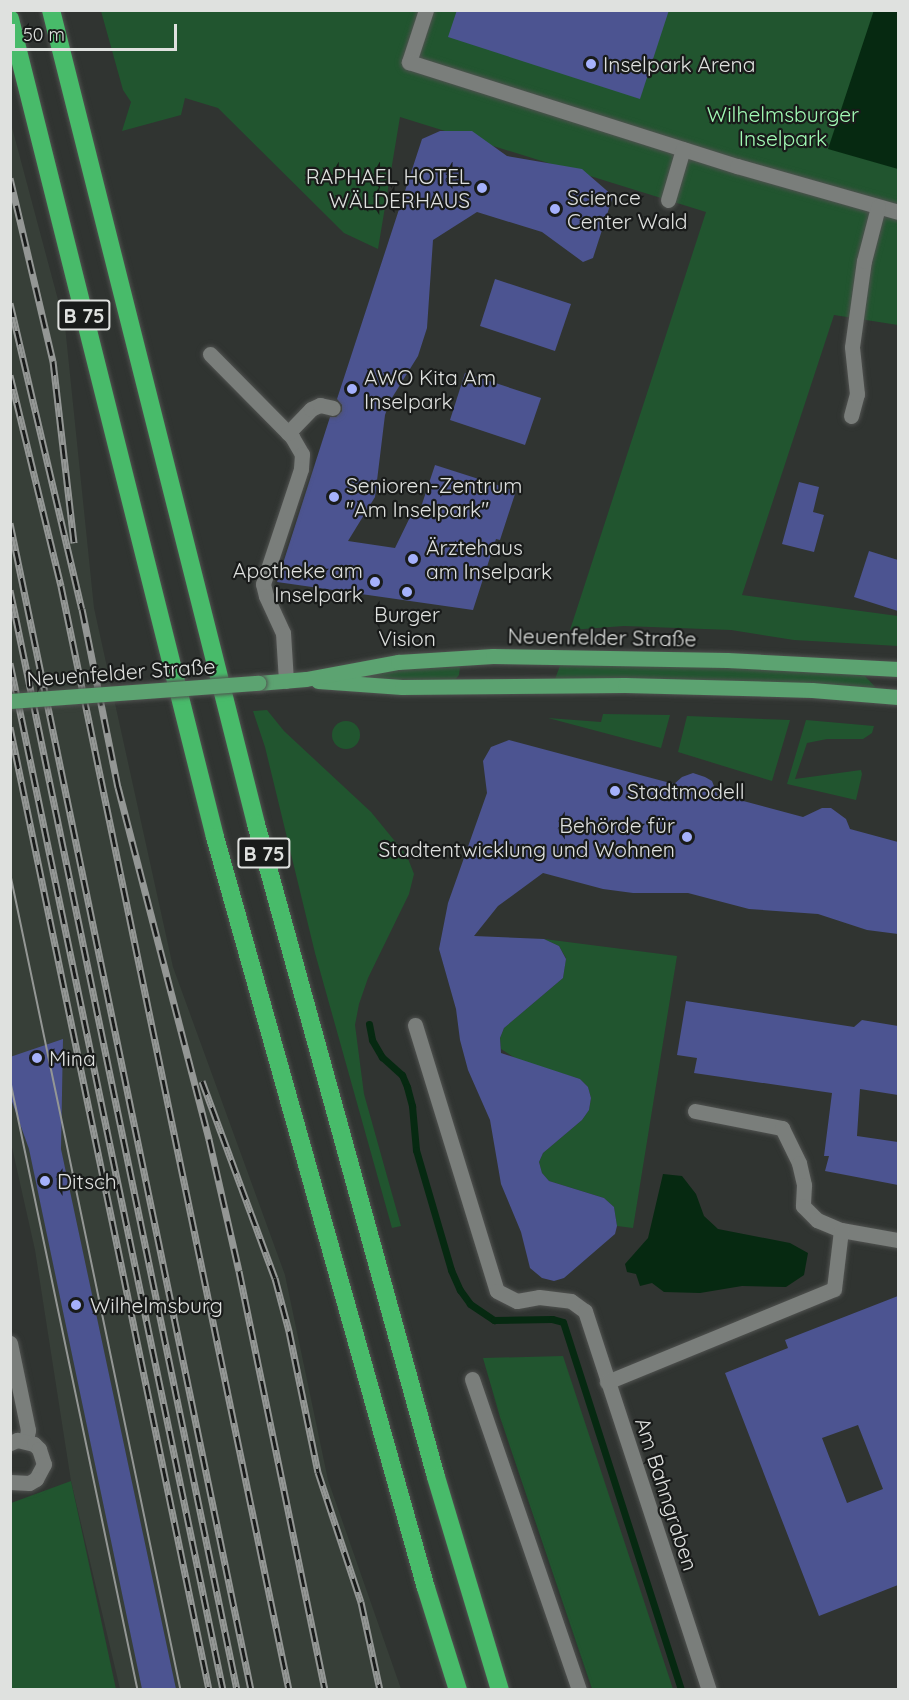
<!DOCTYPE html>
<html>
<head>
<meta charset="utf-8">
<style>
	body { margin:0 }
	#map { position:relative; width:909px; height:1700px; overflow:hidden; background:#303431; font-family:Quicksand,sans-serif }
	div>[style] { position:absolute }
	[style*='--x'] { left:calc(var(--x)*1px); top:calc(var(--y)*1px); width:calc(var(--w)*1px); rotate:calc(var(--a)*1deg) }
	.built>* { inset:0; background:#373f38 }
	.green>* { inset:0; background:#21552f }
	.round { border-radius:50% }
	.water>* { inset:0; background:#062911 }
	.stream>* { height:7px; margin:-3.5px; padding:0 3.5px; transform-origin:3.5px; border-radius:3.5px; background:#062911 }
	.building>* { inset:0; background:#4c5491 }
	.roads { filter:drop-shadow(0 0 2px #505250) drop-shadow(0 0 2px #505250) }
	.minor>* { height:15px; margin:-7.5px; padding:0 7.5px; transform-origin:7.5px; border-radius:7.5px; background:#7a7e7b }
	.major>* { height:15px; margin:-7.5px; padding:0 7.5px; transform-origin:7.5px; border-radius:7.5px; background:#5ca371 }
	.highway>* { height:18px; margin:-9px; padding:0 9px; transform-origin:9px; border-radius:9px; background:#48bb6a }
	.tram>* { height:1.5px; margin:-0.75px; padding:0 0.75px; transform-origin:0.75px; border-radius:0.75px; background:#949795 }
	.rail>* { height:7px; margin-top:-3.5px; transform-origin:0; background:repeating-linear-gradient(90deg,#191b1a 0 14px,#949795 0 28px); box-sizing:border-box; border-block:2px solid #949795 }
	.bridges { filter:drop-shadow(0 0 2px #505250) drop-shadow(0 0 2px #505250) }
	.major-bridge>* { height:15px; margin:-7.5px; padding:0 7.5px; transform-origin:7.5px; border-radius:7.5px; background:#5ca371 }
	.dots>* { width:16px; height:16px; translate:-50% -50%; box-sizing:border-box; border:3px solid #191b1a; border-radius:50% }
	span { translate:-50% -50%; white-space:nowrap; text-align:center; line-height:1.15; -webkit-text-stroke:4.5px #191b1a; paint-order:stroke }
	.shield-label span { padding:2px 4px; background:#191b1a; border:2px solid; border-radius:4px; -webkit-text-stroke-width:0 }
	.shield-label { font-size:20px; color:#dfe1df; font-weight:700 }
	.poi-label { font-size:21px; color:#dfe1df }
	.left { translate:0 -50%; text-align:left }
	.right { translate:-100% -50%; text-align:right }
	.park-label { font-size:21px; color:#a2fbb5 }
	.street-label { font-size:21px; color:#dfe1df }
	.frame { position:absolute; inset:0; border:12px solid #dfe1df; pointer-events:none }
	.scale { position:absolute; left:12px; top:24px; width:165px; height:27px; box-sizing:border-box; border:3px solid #dfe1df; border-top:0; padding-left:8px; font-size:18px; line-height:21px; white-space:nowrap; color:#dfe1df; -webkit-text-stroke:4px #191b1a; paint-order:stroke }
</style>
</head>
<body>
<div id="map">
	<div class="built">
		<div style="clip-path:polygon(10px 120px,65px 326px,94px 608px,173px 967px,285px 1275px,328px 1480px,401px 1689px,120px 1689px,71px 1481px,35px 1250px,11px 1143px)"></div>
	</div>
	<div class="green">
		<div style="clip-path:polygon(101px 11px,898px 11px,898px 325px,834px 315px,742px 595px,898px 616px,898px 646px,794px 640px,731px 630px,624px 626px,570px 630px,706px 212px,400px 117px,378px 249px,344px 233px,218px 108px,185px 98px,181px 115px,122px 131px,131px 102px,123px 90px)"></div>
		<div style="clip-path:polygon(561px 663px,829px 670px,864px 675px,877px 689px,555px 679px)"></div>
		<div style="clip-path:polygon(460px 667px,459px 675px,454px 681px,361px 679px,359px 675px,409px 669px)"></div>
		<div style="clip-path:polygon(267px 710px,284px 731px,371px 812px,407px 856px,414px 874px,409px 894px,368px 978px,359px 1004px,355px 1025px,364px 1094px,401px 1226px,392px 1228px,315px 953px,265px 747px,253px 711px)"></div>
		<div style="clip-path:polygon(603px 714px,670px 715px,661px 748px,548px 718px,601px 722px)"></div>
		<div style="clip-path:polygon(687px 716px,790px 720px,772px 781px,678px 752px)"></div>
		<div style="clip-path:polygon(806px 720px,874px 726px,872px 733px,863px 739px,827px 739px,807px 743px,795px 779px,861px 770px,862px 774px,856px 800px,787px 784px)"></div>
		<div class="round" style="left:332px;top:721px;width:28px;height:28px"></div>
		<div style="clip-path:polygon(544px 939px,677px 956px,633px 1228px,617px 1226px,614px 1207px,604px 1198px,549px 1181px,542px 1173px,539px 1162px,543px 1153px,582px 1120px,589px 1110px,591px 1098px,588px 1087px,580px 1079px,518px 1060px,501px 1049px,500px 1038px,504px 1028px,563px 978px,566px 958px,559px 946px)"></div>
		<div style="clip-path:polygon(563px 1356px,673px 1689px,592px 1689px,500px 1417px,483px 1358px)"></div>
		<div style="clip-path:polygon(71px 1481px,116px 1689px,11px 1689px,11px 1503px)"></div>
	</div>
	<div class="water">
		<div style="clip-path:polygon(874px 10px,898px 11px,898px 169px,828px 149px)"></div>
		<div style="clip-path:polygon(663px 1174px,682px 1176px,696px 1194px,704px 1216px,718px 1229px,790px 1243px,808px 1253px,804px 1275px,786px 1287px,742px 1286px,700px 1293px,664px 1292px,652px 1283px,640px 1286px,636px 1274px,627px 1272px,625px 1264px,648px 1238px)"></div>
	</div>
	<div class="stream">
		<div style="--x:369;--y:1024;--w:16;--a:79"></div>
		<div style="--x:372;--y:1040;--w:20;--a:60"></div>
		<div style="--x:382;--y:1057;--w:27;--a:42"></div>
		<div style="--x:402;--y:1075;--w:13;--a:67"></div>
		<div style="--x:407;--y:1087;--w:20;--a:75"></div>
		<div style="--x:412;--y:1106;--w:44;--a:84.8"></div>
		<div style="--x:416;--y:1150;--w:125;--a:73.7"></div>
		<div style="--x:451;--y:1270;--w:22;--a:66"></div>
		<div style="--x:460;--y:1290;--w:17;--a:54"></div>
		<div style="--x:470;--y:1304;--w:29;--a:34"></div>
		<div style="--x:494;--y:1320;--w:58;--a:-1"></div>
		<div style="--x:552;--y:1319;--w:11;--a:15"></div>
		<div style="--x:563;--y:1322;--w:386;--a:72.2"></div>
	</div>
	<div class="building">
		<div style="clip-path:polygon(457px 10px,669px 10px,640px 99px,448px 37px)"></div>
		<div style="clip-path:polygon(440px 131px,472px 131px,507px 156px,582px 169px,613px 196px,593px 258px,583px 262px,542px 232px,477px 212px,433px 240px,427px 328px,418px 356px,390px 401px,385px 415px,375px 497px,348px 541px,395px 548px,413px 511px,419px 513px,435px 465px,516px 491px,500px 540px,496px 539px,473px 610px,277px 582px,330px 417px,336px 417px,342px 411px,342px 405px,337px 399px,422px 139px)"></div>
		<div style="clip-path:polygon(495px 279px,571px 304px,555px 351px,480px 326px)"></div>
		<div style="clip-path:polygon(465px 373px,541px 398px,525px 445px,450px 420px)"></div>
		<div style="clip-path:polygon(799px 482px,819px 487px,813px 512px,824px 515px,814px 552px,782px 544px)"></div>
		<div style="clip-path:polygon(869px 551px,898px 560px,898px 611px,854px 597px)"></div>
		<div style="clip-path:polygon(509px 740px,674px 784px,682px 777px,693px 773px,705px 777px,712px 781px,717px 794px,803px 817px,822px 808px,831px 808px,846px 819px,850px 829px,898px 842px,898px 934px,867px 930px,818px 914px,749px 909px,688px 893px,633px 893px,603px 889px,543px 873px,498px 906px,474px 936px,544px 939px,559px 946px,566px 959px,563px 978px,504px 1028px,500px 1038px,501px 1053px,580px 1079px,588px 1087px,591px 1098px,589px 1110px,582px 1120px,543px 1153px,539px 1162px,542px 1173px,549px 1181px,604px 1198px,614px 1207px,617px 1226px,615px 1234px,564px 1278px,554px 1281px,542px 1278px,530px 1268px,521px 1232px,501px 1184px,490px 1120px,468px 1070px,460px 1040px,456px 1009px,439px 949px,448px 903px,487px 793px,483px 761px,491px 747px)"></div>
		<div style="clip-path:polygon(686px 1001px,854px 1027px,862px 1020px,898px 1026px,898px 1095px,860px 1089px,857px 1136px,898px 1142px,898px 1185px,825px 1171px,829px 1156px,824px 1156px,832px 1093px,694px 1073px,697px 1058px,677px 1055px)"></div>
		<div style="clip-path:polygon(63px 1039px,61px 1149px,176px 1689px,142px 1689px,29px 1149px,10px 1096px,10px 1057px)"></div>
		<div style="clip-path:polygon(evenodd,898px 1296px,898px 1585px,819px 1616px,725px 1373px,788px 1348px,785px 1340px,898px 1296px,858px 1425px,883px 1489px,847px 1503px,822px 1438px,858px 1425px)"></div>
	</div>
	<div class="roads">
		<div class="minor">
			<div style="--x:426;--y:10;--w:55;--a:108.1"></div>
			<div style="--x:409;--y:62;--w:344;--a:17.6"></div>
			<div style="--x:737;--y:166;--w:167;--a:15.9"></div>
			<div style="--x:668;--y:200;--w:53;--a:-73.6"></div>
			<div style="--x:210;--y:354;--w:117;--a:45.3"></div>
			<div style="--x:292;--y:437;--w:20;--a:60"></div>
			<div style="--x:302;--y:454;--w:15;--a:94"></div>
			<div style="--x:301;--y:469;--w:121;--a:108.3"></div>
			<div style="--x:263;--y:584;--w:12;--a:76"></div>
			<div style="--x:266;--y:596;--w:41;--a:65.3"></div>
			<div style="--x:283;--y:633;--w:48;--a:86.4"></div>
			<div style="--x:851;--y:416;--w:23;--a:-75"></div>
			<div style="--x:857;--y:394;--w:47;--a:-96.1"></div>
			<div style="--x:852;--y:347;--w:87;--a:-82.1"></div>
			<div style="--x:864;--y:261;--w:56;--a:-75.5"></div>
			<div style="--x:288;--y:433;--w:33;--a:-46"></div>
			<div style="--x:311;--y:409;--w:10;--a:-24"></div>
			<div style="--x:320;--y:405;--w:13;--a:13"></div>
			<div style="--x:415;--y:1025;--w:278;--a:72.9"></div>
			<div style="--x:497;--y:1291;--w:22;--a:27"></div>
			<div style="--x:517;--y:1301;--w:22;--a:-10"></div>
			<div style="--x:539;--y:1297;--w:32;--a:7"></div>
			<div style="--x:571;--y:1301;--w:17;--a:36"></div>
			<div style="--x:585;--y:1311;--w:399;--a:71.9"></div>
			<div style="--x:695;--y:1111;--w:89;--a:11.1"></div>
			<div style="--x:782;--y:1128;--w:39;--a:64"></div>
			<div style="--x:799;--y:1163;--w:23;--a:77"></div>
			<div style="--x:804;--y:1185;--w:21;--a:93"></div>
			<div style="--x:803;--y:1206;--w:20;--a:45"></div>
			<div style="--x:817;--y:1220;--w:26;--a:23"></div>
			<div style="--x:841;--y:1230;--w:58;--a:10"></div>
			<div style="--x:10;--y:1343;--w:89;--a:78.3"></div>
			<div style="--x:28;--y:1430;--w:10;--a:101"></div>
			<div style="--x:472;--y:1379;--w:329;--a:71"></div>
			<div style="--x:607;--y:1382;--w:245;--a:-22.3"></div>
			<div style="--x:834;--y:1289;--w:59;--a:-83.2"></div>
			<div style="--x:10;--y:1443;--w:8;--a:-23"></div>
			<div style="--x:17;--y:1440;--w:17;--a:13"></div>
			<div style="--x:34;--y:1444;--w:7;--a:45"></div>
			<div style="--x:39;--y:1449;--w:16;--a:72"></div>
			<div style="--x:44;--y:1464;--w:17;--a:118"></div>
			<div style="--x:36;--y:1479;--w:8;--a:150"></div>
			<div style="--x:29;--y:1483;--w:19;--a:-177"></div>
		</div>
		<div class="major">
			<div style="--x:318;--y:681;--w:84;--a:4.1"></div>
			<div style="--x:402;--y:687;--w:223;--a:-0.5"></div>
			<div style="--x:625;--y:685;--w:187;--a:1.5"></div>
			<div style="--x:812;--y:690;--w:86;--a:4.7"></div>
			<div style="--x:258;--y:683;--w:48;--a:-4.8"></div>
			<div style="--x:306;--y:679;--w:94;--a:-10.5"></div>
			<div style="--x:398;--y:662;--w:95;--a:-3.6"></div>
			<div style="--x:493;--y:656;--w:234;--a:1"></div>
			<div style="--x:727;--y:660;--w:171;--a:3"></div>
		</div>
		<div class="highway">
			<div style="--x:51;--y:10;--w:839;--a:75.86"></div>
			<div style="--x:256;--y:824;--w:677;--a:74.59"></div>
			<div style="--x:436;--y:1477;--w:222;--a:73.3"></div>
			<div style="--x:10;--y:19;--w:843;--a:75.93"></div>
			<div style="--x:215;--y:837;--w:780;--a:74.31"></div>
			<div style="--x:426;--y:1588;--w:107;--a:72.6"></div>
		</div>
	</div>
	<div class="tram">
		<div style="--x:10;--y:871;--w:837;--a:78.21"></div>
		<div style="--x:10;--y:1078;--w:625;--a:78.19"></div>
	</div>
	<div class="rail">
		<div style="--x:10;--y:178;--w:188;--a:76.8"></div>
		<div style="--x:53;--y:361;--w:183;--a:83.4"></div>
		<div style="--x:10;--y:303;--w:314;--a:76.8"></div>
		<div style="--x:82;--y:609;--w:182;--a:78.6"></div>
		<div style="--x:118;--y:787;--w:364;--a:75.5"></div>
		<div style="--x:209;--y:1139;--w:135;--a:77.2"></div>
		<div style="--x:239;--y:1271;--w:428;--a:78.4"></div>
		<div style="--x:10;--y:375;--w:217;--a:76.4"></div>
		<div style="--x:61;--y:586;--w:1127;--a:78.33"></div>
		<div style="--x:10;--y:523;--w:1192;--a:78.33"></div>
		<div style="--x:10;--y:590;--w:1123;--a:78.34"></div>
		<div style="--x:10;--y:663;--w:1049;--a:78.28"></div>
		<div style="--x:10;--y:727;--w:983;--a:78.32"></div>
		<div style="--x:202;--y:1081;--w:210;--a:69.7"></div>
		<div style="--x:275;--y:1278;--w:55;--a:75.2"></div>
		<div style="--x:289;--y:1331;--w:144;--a:78.4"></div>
		<div style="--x:318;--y:1472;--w:137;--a:71.7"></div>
		<div style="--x:361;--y:1602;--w:90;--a:77.8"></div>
	</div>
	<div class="bridges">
		<div class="major-bridge">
			<div style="--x:10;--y:701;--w:249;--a:-4.2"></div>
		</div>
	</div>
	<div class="dots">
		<div style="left:591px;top:64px;background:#a5b1fc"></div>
		<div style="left:482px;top:188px;background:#a5b1fc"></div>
		<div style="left:555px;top:209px;background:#a5b1fc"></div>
		<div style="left:352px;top:389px;background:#a5b1fc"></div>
		<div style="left:334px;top:497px;background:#a5b1fc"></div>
		<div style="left:413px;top:559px;background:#a5b1fc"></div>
		<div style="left:375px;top:582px;background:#a5b1fc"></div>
		<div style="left:407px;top:592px;background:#a5b1fc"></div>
		<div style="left:615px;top:791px;background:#a5b1fc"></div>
		<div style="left:687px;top:837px;background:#a5b1fc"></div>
		<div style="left:37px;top:1058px;background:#a5b1fc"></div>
		<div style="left:45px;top:1181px;background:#a5b1fc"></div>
		<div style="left:76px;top:1305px;background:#a5b1fc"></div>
	</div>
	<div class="shield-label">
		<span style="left:84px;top:315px">B 75</span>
		<span style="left:264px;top:853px">B 75</span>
	</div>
	<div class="poi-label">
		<span class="left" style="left:603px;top:64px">Inselpark Arena</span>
		<span class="right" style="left:470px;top:188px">RAPHAEL HOTEL<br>WÄLDERHAUS</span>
		<span class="left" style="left:567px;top:209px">Science<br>Center Wald</span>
		<span class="left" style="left:364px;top:389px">AWO Kita Am<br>Inselpark</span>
		<span class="left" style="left:346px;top:497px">Senioren-Zentrum<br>"Am Inselpark"</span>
		<span class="left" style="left:426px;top:559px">Ärztehaus<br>am Inselpark</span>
		<span class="right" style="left:363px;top:582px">Apotheke am<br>Inselpark</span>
		<span style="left:407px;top:626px">Burger<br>Vision</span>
		<span class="left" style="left:627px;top:791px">Stadtmodell</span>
		<span class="right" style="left:675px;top:837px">Behörde für<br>Stadtentwicklung und Wohnen</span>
		<span class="left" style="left:49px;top:1058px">Mina</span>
		<span class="left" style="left:57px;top:1181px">Ditsch</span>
		<span class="left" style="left:90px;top:1305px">Wilhelmsburg</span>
	</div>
	<div class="park-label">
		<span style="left:783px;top:126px">Wilhelmsburger<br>Inselpark</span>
	</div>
	<div class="street-label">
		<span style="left:602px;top:637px;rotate:1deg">Neuenfelder Straße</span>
		<span style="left:121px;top:672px;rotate:-4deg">Neuenfelder Straße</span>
		<span style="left:667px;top:1494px;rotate:72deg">Am Bahngraben</span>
	</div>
	<div class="frame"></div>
	<div class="scale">50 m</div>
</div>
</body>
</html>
